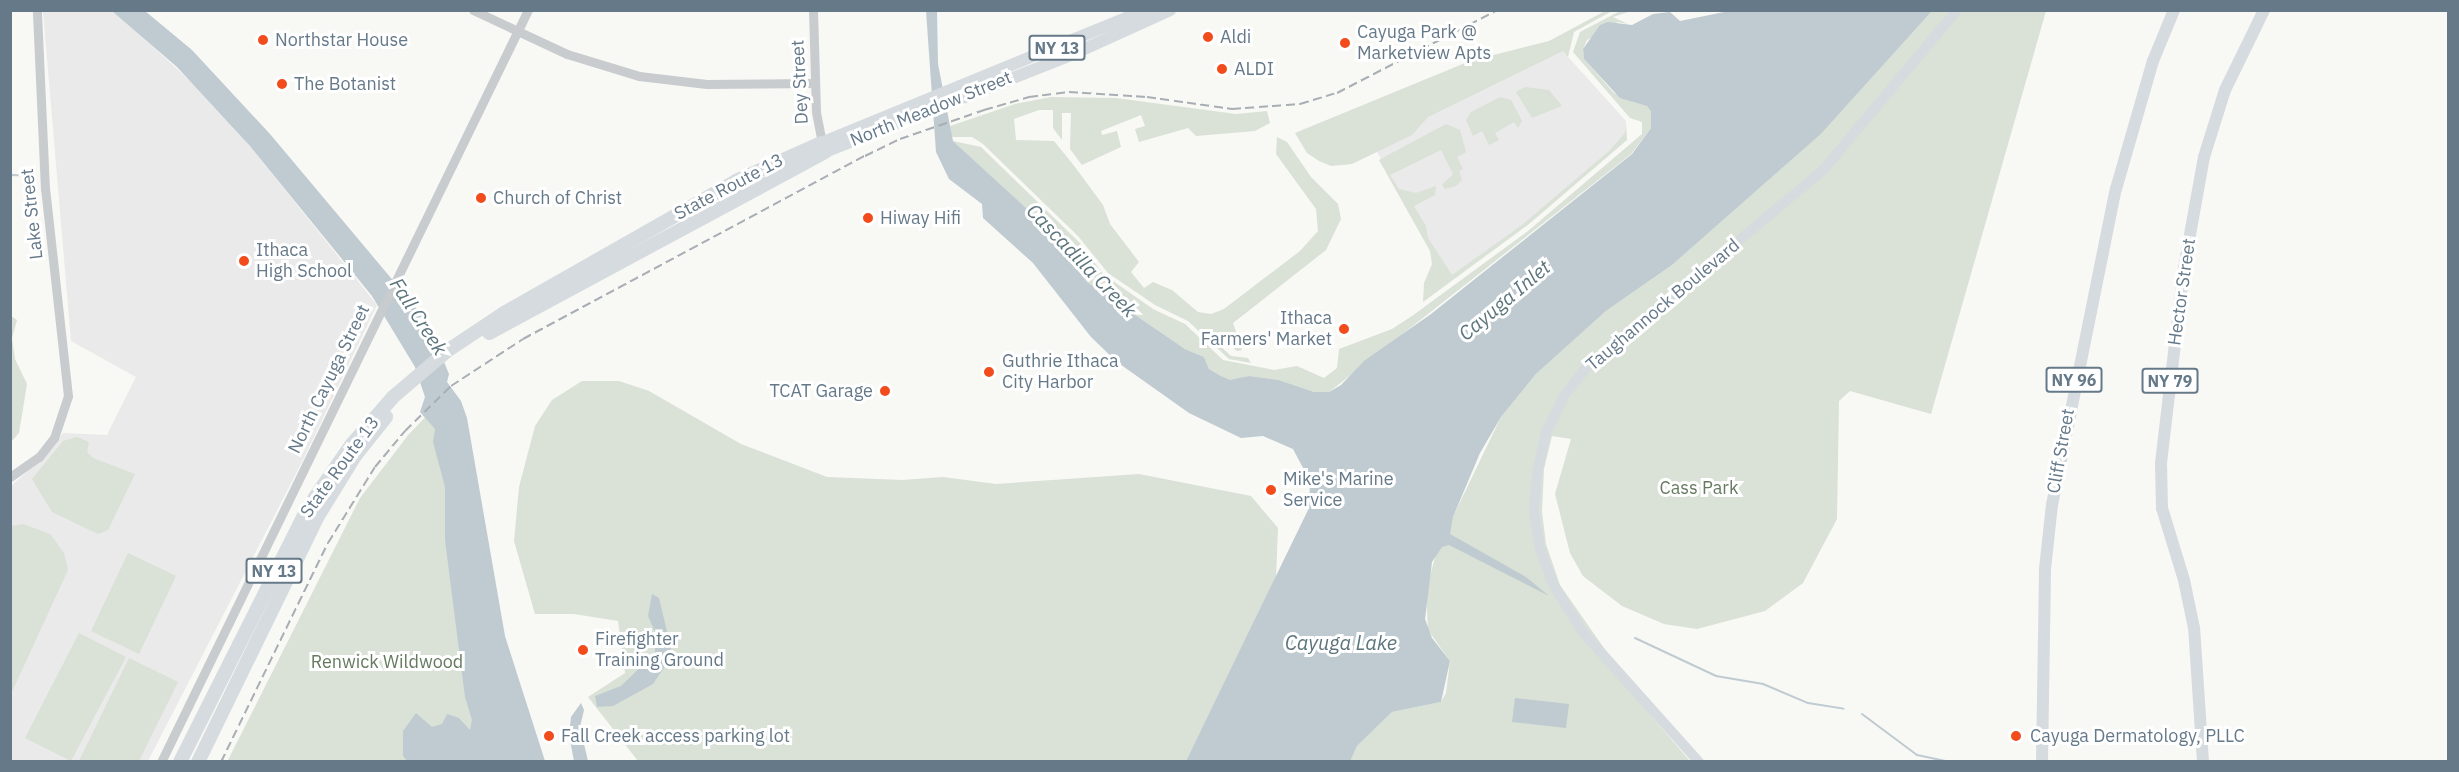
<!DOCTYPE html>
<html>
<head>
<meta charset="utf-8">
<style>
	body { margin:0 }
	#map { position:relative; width:2459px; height:772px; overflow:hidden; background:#f8f8f5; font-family:"IBM Plex Sans",sans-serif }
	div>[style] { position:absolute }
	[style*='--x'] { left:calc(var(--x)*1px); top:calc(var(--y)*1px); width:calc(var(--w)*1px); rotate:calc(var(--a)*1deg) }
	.built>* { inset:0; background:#e9eae9 }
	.green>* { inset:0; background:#dae1d6 }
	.water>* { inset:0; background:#bfcbd0 }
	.stream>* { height:2px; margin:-1px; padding:0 1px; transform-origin:1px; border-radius:1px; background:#bfcbd0 }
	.tertiary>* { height:9px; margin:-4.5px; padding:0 4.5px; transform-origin:4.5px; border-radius:4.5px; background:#c8cccf }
	.secondary>* { height:10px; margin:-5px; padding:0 5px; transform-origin:5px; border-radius:5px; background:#d6dbdf }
	.primary>* { height:12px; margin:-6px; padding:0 6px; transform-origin:6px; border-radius:6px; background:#d6dbdf }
	.trunk>* { height:12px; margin:-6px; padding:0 6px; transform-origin:6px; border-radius:6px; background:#d6dbdf }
	.motorway>* { height:14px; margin:-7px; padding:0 7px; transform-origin:7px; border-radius:7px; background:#d6dbdf }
	.rail>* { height:2px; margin-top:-1px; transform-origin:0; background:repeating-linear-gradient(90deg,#a8aeb4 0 9px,transparent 0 13.5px) }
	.dots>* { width:16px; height:16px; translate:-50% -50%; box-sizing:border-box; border:3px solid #fff; border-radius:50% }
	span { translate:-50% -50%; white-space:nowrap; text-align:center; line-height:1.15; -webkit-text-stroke:6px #fff; paint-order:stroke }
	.shield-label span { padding:2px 4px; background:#fff; border:2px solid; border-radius:4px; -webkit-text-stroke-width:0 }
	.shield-label { font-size:16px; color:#657989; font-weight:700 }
	.poi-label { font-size:18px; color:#657989 }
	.left { translate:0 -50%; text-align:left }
	.right { translate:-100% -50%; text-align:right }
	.street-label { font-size:18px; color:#657989 }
	.park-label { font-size:18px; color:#667a60 }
	.water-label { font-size:20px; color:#5c757d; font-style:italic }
	.frame { position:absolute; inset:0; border:12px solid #657989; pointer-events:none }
</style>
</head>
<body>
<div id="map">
	<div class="built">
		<div style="clip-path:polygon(43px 11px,112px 11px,136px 31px,204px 94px,250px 146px,377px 305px,303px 460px,148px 761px,11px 762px,11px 486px,48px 453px,63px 433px,107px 435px,136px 377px,71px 341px)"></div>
		<div style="clip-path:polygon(1560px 48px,1626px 121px,1625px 138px,1523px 226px,1449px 280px,1372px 143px)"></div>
	</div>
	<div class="green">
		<div style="clip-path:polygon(1607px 10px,1612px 11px,1574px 32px,1568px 57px,1563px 51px,1428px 117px,1412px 135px,1352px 164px,1331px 166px,1319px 161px,1307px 153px,1295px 133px,1470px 61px,1549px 41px)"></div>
		<div style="clip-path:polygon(1620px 11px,1631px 11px,1613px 17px,1628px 24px,1618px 22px,1587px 40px,1583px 49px,1584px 59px,1614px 93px,1647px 106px,1651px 112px,1651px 128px,1631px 154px,1329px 392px,1314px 392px,1279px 380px,1249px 376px,1229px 381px,1221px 376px,1209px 369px,1204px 357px,1185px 349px,1087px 282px,1037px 218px,953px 141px,981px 147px,1080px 243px,1103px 274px,1153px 309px,1185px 324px,1223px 360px,1274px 370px,1297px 366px,1324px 378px,1337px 368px,1339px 349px,1392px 329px,1412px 316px,1528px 231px,1642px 134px,1642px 122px,1630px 118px,1573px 52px,1580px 32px)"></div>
		<div style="clip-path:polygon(1932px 11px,2046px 11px,1931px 414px,1850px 391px,1839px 401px,1837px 519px,1803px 583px,1765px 611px,1697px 629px,1664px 624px,1622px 606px,1583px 576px,1570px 553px,1555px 494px,1571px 439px,1552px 436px,1544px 469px,1542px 512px,1546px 544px,1560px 585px,1652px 717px,1690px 761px,1350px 762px,1357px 746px,1392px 712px,1441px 702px,1446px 693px,1450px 661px,1428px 630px,1426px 591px,1437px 550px,1501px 417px,1536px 374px,1606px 311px,1672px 265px,1821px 134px)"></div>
		<div style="clip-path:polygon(1525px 87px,1549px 90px,1562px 106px,1532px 118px,1516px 92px)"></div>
		<div style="clip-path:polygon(1051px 97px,1116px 98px,1236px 114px,1267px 111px,1270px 123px,1255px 131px,1196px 136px,1188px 128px,1139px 142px,1135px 129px,1145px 126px,1141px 115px,1101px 131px,1102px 135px,1117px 131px,1121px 147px,1082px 165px,1070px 149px,1071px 113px,1062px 113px,1062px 140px,1053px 128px,1053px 110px,1039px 110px,1014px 119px,1016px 140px,1054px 141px,1075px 167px,1103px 205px,1110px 224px,1139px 262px,1131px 272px,1144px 288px,1153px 282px,1172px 290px,1198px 312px,1211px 314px,1224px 309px,1300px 251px,1318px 231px,1316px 209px,1276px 154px,1277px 137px,1287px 142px,1311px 177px,1338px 204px,1341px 219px,1326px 250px,1233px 323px,1242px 350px,1237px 351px,1226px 342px,1219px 345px,1231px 356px,1248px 358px,1251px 363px,1229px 359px,1188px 321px,1155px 305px,1108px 273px,1078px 236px,983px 144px,972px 137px,951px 137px,950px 126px,1015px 104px)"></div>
		<div style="clip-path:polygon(1500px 97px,1511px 100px,1522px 121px,1518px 128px,1514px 122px,1495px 133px,1499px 140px,1489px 145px,1482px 131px,1473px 136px,1466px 120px,1471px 112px)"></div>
		<div style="clip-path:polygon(1626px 123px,1627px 140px,1529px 224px,1423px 302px,1424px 283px,1432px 264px,1430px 251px,1379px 160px,1446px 124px,1460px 130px,1466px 152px,1457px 157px,1463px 169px,1459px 171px,1462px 180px,1456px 186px,1445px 189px,1442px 185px,1453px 174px,1441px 150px,1390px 175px,1399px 189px,1416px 193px,1436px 186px,1435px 195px,1414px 206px,1426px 226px,1428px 238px,1452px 275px,1522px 225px,1609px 151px,1625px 133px)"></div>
		<div style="clip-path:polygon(11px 316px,17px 320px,12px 338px,15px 359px,27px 384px,19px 433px,11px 442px)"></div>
		<div style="clip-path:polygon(582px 381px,619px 381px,649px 391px,741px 444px,827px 477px,902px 480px,943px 477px,996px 484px,1139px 474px,1251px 496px,1278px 528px,1276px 578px,1186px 761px,638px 761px,588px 697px,625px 673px,618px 621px,574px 614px,535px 614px,514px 541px,519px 487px,535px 426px,552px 400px)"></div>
		<div style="clip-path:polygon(442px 400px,520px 761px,227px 762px,360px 498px,409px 434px)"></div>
		<div style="clip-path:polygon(77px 437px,89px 442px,87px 452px,93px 458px,135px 474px,108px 530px,98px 534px,52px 512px,32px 479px,63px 441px)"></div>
		<div style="clip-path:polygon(23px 524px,50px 534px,64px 553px,68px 570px,11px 694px,11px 526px)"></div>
		<div style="clip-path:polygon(128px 553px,176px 576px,139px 654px,91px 631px)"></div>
		<div style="clip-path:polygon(79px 633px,126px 657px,71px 761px,25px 738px)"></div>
		<div style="clip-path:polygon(129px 658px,178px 682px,139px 761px,79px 761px)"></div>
	</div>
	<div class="water">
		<div style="clip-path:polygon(1734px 10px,1932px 11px,1821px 134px,1672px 265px,1606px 311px,1536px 374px,1501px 417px,1480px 453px,1453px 517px,1450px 534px,1526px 577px,1549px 596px,1449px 545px,1442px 547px,1432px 562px,1425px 619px,1432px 638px,1450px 661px,1441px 702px,1392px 712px,1357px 746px,1350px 762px,1186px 761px,1309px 508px,1310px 481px,1293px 449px,1263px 436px,1241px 438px,1189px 413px,1117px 362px,1091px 337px,1033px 263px,983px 218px,982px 204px,949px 179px,936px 152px,926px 11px,937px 11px,938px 64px,953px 141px,1037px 218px,1087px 282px,1185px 349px,1204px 357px,1209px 369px,1221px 376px,1230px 380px,1249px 376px,1279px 380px,1314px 392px,1329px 392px,1341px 385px,1364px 361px,1431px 314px,1632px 154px,1651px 128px,1651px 112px,1647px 106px,1620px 98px,1584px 59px,1583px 49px,1600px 25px,1608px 22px,1632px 25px,1653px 14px,1670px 12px,1680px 21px)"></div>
		<div style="clip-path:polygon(112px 11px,145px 11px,192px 50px,270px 134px,427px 321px,449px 374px,447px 382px,461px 401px,467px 418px,505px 636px,545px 761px,408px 762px,403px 756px,403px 731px,416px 713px,432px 727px,442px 724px,447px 714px,459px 718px,470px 730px,472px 720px,465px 697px,445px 540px,445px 487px,433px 442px,435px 429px,420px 412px,425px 397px,415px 367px,372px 296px,250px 146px,177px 67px)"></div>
		<div style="clip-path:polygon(652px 594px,659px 598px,671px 648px,670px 659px,653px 684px,613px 706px,597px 707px,595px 696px,621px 686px,655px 653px,655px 632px,648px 616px)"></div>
		<div style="clip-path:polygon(1515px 698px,1569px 704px,1566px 728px,1512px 722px)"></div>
		<div style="clip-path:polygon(581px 703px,584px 710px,580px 727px,588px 761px,574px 761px,569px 735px,571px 717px)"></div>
	</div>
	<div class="stream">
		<div style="--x:10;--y:175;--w:25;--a:2"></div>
		<div style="--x:1635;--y:638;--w:89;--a:25.1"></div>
		<div style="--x:1716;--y:676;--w:48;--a:9.7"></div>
		<div style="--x:1763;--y:684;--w:49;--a:22.9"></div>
		<div style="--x:1808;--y:703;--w:36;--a:9"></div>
		<div style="--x:1862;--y:714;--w:69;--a:36.7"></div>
		<div style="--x:1917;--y:755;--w:35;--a:12"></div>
	</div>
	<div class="tertiary">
		<div style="--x:473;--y:10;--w:104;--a:25.1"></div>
		<div style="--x:567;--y:54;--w:75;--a:17"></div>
		<div style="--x:639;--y:76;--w:68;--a:6.7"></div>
		<div style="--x:707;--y:84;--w:108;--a:-0.5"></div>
		<div style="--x:813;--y:10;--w:102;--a:88.3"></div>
		<div style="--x:816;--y:112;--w:37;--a:79"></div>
		<div style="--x:10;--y:477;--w:35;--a:-35"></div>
		<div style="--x:39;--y:457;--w:24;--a:-52"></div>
		<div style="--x:54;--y:438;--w:44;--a:-71.6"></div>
		<div style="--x:68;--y:396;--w:208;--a:-96.3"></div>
		<div style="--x:45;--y:189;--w:179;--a:-92.6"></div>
		<div style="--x:161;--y:762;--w:837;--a:-63.99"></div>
	</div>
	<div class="secondary">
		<div style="--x:1699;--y:762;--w:176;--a:-131.8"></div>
		<div style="--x:1582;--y:631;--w:55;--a:-121.7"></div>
		<div style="--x:1553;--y:584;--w:37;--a:-110"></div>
		<div style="--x:1540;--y:549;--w:39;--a:-99"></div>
		<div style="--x:1534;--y:510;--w:37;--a:-85"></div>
		<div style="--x:1537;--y:473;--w:41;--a:-77.3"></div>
		<div style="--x:1546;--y:433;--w:41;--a:-64.1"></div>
		<div style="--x:1564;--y:396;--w:33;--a:-52"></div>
		<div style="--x:1584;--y:370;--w:313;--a:-39.9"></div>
		<div style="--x:1824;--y:169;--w:207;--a:-50.1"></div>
	</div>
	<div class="primary">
		<div style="--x:2042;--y:762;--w:193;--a:-89.1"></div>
		<div style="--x:2045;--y:569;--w:64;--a:-83.8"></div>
		<div style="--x:2052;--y:505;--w:322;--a:-78.6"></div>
		<div style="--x:2116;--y:189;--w:133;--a:-73.9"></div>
		<div style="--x:2153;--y:61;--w:55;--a:-67.6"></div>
		<div style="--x:2203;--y:762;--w:134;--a:-93.8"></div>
		<div style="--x:2194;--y:628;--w:49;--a:-101.8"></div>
		<div style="--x:2184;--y:580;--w:75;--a:-107"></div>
		<div style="--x:2162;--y:508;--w:45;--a:-91.3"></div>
		<div style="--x:2161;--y:463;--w:196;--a:-83.3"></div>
		<div style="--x:2184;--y:268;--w:113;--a:-79.8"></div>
		<div style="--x:2204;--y:157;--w:70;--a:-72.6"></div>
		<div style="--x:2225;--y:90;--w:89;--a:-64"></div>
	</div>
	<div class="trunk">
		<div style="--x:821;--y:143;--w:350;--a:-22.3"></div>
		<div style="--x:825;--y:152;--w:264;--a:-21.5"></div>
		<div style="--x:1071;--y:55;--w:109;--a:-24.4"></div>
	</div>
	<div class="motorway">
		<div style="--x:489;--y:333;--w:382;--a:-28.3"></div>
		<div style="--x:180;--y:762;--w:287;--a:-63.3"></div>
		<div style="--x:309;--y:506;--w:75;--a:-55.3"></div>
		<div style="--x:352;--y:444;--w:62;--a:-48.9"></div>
		<div style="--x:393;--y:397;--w:71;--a:-40.4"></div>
		<div style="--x:447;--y:351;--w:69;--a:-33.7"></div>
		<div style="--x:504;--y:313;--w:267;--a:-29.6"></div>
		<div style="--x:736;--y:181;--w:93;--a:-24.1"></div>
		<div style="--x:198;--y:762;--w:274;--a:-64"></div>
		<div style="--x:318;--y:516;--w:70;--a:-58.3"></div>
		<div style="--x:355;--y:456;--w:50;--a:-51.5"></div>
	</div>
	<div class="rail">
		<div style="--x:221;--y:762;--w:244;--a:-64"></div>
		<div style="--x:328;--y:543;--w:89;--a:-58.3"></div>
		<div style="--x:375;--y:467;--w:47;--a:-50.2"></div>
		<div style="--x:405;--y:431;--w:64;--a:-44.4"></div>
		<div style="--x:451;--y:386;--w:86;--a:-33.1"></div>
		<div style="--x:523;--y:339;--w:388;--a:-28.2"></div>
		<div style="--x:865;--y:156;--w:39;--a:-26"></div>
		<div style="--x:900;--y:139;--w:89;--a:-19"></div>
		<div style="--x:984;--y:110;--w:47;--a:-16.1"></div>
		<div style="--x:1029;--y:97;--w:40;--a:-7.1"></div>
		<div style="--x:1069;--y:92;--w:78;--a:3.7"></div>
		<div style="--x:1147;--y:97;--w:86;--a:8"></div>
		<div style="--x:1232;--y:109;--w:68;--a:-4.2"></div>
		<div style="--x:1300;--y:104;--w:39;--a:-17"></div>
		<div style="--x:1337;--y:93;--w:181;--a:-27.3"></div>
	</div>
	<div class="dots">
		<div style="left:1208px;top:37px;background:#f24b1c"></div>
		<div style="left:263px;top:40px;background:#f24b1c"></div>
		<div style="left:1345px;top:43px;background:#f24b1c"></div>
		<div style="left:1222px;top:69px;background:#f24b1c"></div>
		<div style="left:282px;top:84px;background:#f24b1c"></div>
		<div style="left:481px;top:198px;background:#f24b1c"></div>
		<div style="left:868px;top:218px;background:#f24b1c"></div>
		<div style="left:244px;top:261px;background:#f24b1c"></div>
		<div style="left:1344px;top:329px;background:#f24b1c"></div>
		<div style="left:989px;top:372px;background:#f24b1c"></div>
		<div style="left:885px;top:391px;background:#f24b1c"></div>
		<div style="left:1271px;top:490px;background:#f24b1c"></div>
		<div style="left:583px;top:650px;background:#f24b1c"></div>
		<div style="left:549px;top:736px;background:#f24b1c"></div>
		<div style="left:2016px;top:736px;background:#f24b1c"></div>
	</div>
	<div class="shield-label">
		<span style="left:1057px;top:48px">NY 13</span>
		<span style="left:2074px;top:380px">NY 96</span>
		<span style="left:2170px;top:381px">NY 79</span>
		<span style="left:274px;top:571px">NY 13</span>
	</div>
	<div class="poi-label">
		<span class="left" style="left:1357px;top:43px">Cayuga Park @<br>Marketview Apts</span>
		<span class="left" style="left:1220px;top:37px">Aldi</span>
		<span class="left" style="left:275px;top:40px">Northstar House</span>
		<span class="left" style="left:1234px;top:69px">ALDI</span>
		<span class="left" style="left:294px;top:84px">The Botanist</span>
		<span class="left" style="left:493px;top:198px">Church of Christ</span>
		<span class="left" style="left:880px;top:218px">Hiway Hifi</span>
		<span class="left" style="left:256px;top:261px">Ithaca<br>High School</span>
		<span class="right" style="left:1332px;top:329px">Ithaca<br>Farmers' Market</span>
		<span class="left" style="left:1002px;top:372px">Guthrie Ithaca<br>City Harbor</span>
		<span class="right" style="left:873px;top:391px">TCAT Garage</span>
		<span class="left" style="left:1283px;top:490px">Mike's Marine<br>Service</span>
		<span class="left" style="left:595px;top:650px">Firefighter<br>Training Ground</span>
		<span class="left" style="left:561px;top:736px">Fall Creek access parking lot</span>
		<span class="left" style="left:2030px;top:736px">Cayuga Dermatology, PLLC</span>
	</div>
	<div class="street-label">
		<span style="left:800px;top:82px;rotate:-93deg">Dey Street</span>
		<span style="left:931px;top:109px;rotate:-22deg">North Meadow Street</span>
		<span style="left:729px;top:187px;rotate:-28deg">State Route 13</span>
		<span style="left:32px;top:214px;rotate:-96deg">Lake Street</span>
		<span style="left:2182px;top:292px;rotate:-82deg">Hector Street</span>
		<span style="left:1663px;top:305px;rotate:-40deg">Taughannock Boulevard</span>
		<span style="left:329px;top:379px;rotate:-64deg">North Cayuga Street</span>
		<span style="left:2061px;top:451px;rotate:-80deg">Cliff Street</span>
		<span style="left:340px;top:467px;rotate:-54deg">State Route 13</span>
	</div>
	<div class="park-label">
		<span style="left:1699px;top:488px">Cass Park</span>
		<span style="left:387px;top:662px">Renwick Wildwood</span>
	</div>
	<div class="water-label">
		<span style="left:1082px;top:260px;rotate:46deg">Cascadilla Creek</span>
		<span style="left:1504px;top:300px;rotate:-40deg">Cayuga Inlet</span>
		<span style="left:419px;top:316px;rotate:57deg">Fall Creek</span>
		<span style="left:1341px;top:642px">Cayuga Lake</span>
	</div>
	<div class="frame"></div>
</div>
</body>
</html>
